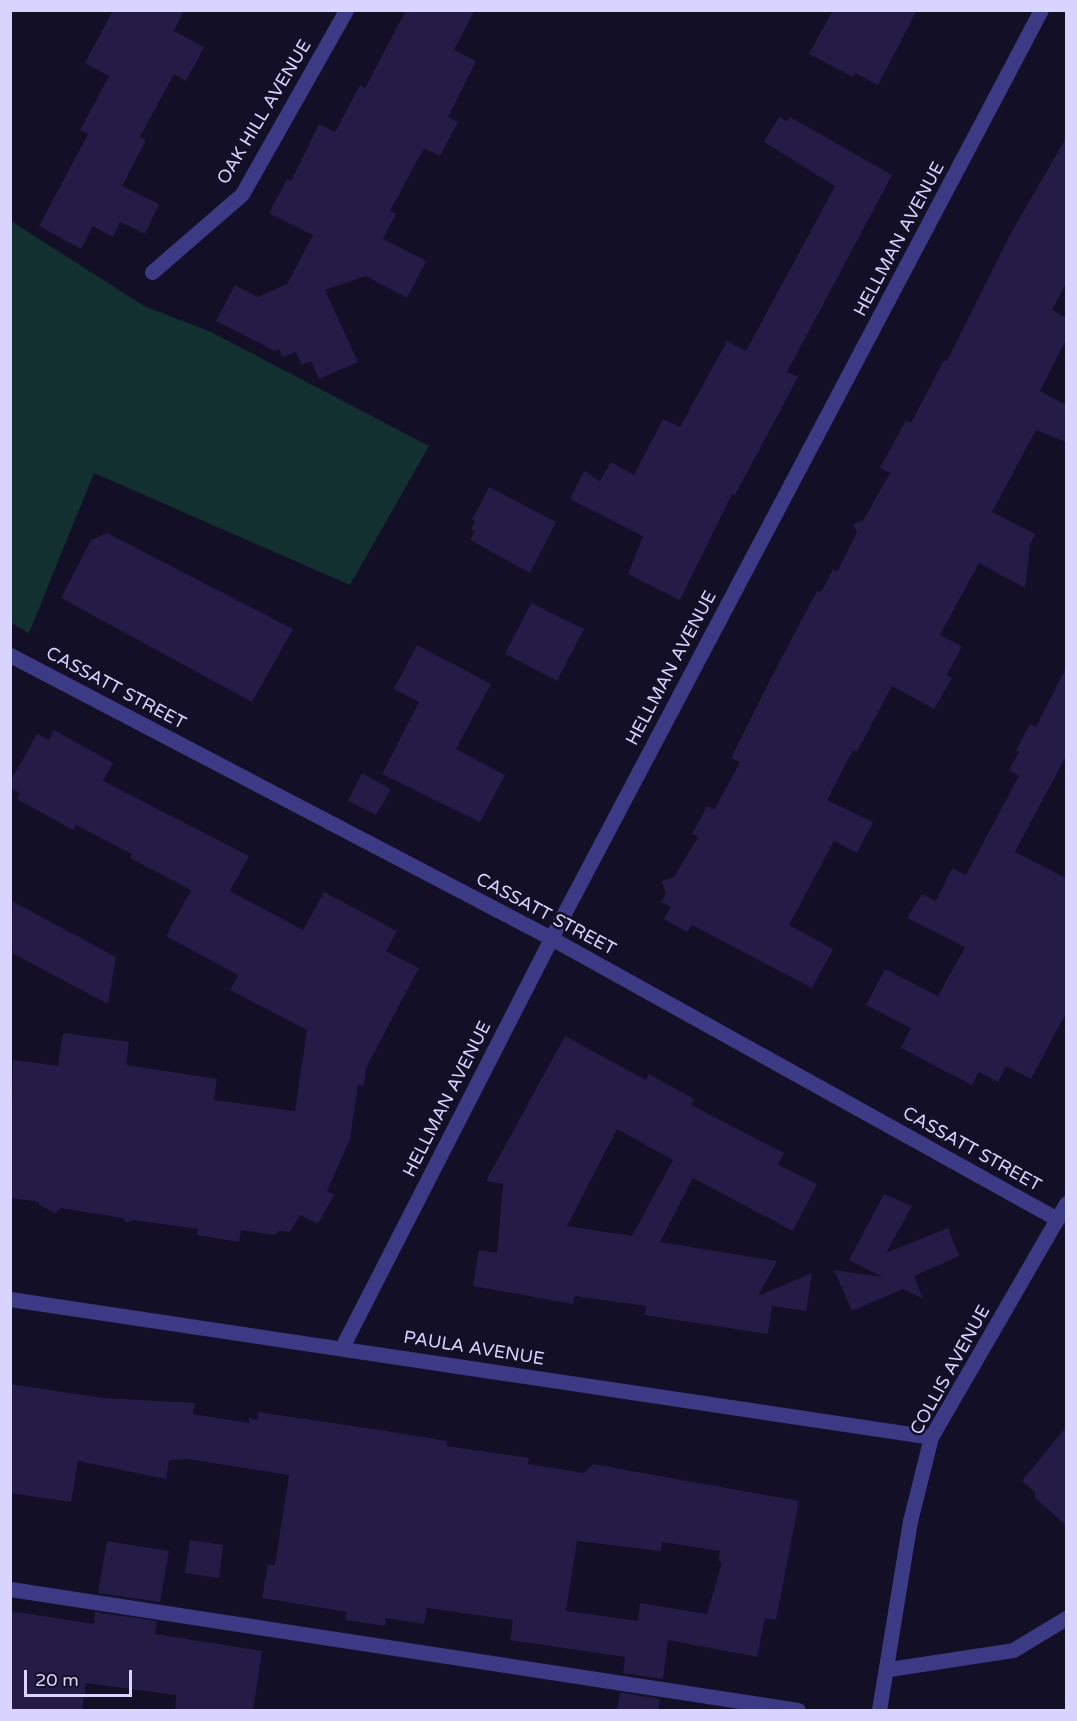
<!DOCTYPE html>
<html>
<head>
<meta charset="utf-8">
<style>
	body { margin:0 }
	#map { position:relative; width:1077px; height:1721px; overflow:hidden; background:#130f26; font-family:"Varela Round",sans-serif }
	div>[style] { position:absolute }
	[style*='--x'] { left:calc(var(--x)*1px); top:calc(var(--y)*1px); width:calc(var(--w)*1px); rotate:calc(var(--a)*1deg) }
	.green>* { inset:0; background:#12302f }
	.building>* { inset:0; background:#241b47 }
	.minor>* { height:15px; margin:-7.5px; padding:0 7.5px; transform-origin:7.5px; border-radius:7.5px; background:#3d3a85 }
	span { translate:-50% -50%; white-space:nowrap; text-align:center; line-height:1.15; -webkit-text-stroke:5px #130f26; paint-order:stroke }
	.street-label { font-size:18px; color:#d9d4ff }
	.frame { position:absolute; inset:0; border:12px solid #d9d4ff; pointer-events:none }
	.scale { position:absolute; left:24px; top:1670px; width:108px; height:27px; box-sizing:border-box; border:3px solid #d9d4ff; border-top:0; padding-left:8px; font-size:18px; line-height:21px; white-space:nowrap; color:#d9d4ff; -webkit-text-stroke:4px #130f26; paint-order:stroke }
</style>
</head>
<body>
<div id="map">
	<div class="green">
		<div style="clip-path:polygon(11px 221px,144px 306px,211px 332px,429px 446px,350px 585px,94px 473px,29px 633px,11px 623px)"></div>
	</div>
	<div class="building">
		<div style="clip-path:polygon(113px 10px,184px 10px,174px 31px,204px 47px,186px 81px,174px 74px,140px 137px,146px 140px,122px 186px,159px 204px,145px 234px,120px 222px,113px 237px,93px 226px,81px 249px,39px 226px,88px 134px,80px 130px,109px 76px,85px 63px)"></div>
		<div style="clip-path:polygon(406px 10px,475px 10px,454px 50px,476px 61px,448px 117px,458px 122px,440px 156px,424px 148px,390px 211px,396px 214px,383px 239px,426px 261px,407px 298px,366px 276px,325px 290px,358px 362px,319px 379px,311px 361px,302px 365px,296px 352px,283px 357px,279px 349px,275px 351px,216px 321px,235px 285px,258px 297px,287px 284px,313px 235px,269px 213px,287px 179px,291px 181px,319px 124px,335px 132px,360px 85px,365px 88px)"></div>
		<div style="clip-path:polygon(833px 10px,917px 10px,878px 85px,855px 73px,853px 77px,809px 54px)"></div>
		<div style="clip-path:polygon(779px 117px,787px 121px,790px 117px,892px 175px,787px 372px,798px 377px,735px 495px,732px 494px,680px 600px,628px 574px,643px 536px,570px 499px,584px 471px,600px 481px,611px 462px,634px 475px,663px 419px,680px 427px,727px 341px,746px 351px,835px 186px,764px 142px)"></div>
		<div style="clip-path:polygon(1066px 138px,1066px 284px,1052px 310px,1066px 318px,1066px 339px,1040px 391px,1066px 405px,1066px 442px,1036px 430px,992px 512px,1035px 534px,1030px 545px,1025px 588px,979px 563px,940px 635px,962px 646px,947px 675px,952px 678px,934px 709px,892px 686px,857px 752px,853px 750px,827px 800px,873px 822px,857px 853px,834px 841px,789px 925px,833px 949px,812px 988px,692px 925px,687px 932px,664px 919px,671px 907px,661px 902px,666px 894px,662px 881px,674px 877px,698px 837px,692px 834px,707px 806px,715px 809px,740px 762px,731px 758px,772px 676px,817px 591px,821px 592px,833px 569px,837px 572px,857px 532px,853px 524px,863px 521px,890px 473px,880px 468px,906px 420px,911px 423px,944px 360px,947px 361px,1011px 233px)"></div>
		<div style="clip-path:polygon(489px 487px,556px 522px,530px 573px,470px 540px,475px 531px,471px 529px,475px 522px,472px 520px)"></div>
		<div style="clip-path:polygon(107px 533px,293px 629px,252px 702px,61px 598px,91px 540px)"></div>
		<div style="clip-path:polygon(531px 603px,584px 629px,557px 681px,505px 654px)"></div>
		<div style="clip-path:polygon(417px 645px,491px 684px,456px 749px,505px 775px,480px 822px,382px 774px,419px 702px,394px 689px)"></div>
		<div style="clip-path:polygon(1066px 668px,1066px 756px,1015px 852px,1066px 878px,1066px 1013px,1031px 1079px,1006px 1066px,998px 1082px,979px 1072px,972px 1085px,901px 1048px,911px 1028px,866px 1005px,885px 969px,938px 996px,965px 947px,907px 918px,922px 894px,936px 901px,952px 868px,966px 875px,1019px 776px,1009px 770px,1019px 752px,1016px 750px,1030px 724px,1036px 727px)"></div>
		<div style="clip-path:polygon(54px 730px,113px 763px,103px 781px,249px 856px,230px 891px,303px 930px,324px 892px,397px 931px,386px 951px,419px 968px,366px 1068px,364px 1086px,358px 1085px,350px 1139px,327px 1191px,334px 1195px,318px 1224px,300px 1215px,290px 1232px,279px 1231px,275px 1235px,241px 1230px,239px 1242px,197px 1235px,198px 1229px,133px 1220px,127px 1223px,123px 1218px,61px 1208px,55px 1213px,39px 1205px,39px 1202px,10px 1198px,13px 1060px,58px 1066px,63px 1033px,129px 1042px,126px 1065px,217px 1079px,214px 1100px,295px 1111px,307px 1030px,230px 990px,238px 975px,166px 936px,191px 890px,130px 858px,132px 854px,76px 825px,73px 830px,17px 799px,20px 793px,10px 788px,10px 782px,37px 734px,49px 740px)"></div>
		<div style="clip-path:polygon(362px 773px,391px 789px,376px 815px,348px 801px)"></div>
		<div style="clip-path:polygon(10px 900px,116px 957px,108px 1004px,10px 952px)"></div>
		<div style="clip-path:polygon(evenodd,565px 1036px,646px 1080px,649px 1074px,694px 1099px,691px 1105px,784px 1153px,778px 1165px,817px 1184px,793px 1231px,693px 1178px,660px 1242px,777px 1261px,758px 1296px,812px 1273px,806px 1311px,772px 1306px,768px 1334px,645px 1315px,646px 1306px,575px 1296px,573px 1304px,473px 1286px,479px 1250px,497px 1253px,503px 1184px,486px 1181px,565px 1036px,617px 1129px,673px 1160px,632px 1236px,567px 1226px,617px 1129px)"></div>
		<div style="clip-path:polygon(884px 1194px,912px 1206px,886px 1253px,948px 1228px,959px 1256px,914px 1276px,923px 1299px,903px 1289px,852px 1311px,834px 1270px,882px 1277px,849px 1260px)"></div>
		<div style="clip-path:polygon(evenodd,10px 1384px,103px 1398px,195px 1403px,193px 1414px,249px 1423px,249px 1418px,257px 1420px,258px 1412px,386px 1431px,447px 1441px,446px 1446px,529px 1458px,528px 1464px,584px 1473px,593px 1464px,799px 1501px,776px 1620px,765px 1618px,757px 1657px,668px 1640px,663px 1679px,623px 1673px,625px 1657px,510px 1640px,513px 1620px,427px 1608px,424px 1624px,386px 1618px,385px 1626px,345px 1620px,347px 1612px,262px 1598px,268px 1564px,275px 1565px,289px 1475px,187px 1459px,169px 1460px,166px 1479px,78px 1461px,71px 1502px,10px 1493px,10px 1384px,577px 1541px,661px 1551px,662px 1542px,720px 1551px,718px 1561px,722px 1563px,707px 1614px,640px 1603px,638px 1621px,566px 1611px,577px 1541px)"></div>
		<div style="clip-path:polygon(1066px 1427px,1066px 1525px,1035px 1498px,1035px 1492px,1022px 1481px)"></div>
		<div style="clip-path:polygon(190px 1540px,223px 1545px,219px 1578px,185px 1573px)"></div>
		<div style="clip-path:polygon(107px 1541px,169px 1551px,160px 1602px,98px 1593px)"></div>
		<div style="clip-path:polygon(10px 1611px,94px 1624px,95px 1612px,157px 1621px,155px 1634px,262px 1651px,253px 1710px,175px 1710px,176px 1695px,86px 1683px,82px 1710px,10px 1710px)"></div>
		<div style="clip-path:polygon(620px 1692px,660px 1699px,658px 1710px,617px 1710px)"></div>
	</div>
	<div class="minor">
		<div style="--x:152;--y:272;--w:119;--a:-40.9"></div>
		<div style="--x:242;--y:194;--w:211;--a:-60.5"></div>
		<div style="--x:10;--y:655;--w:611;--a:27.61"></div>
		<div style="--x:551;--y:938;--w:579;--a:29.04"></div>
		<div style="--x:10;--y:1299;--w:931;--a:8.52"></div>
		<div style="--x:342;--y:1347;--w:459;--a:-62.9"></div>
		<div style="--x:551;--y:938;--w:1049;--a:-62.17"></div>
		<div style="--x:10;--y:1589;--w:797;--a:8.73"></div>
		<div style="--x:889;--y:1669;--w:125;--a:-8.7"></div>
		<div style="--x:1013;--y:1650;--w:62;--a:-31.1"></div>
		<div style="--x:879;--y:1710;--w:192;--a:-80.7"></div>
		<div style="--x:910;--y:1521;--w:87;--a:-76"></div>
		<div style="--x:931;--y:1437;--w:270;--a:-60"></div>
	</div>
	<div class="street-label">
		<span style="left:264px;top:112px;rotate:-59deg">OAK HILL AVENUE</span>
		<span style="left:899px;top:239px;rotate:-62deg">HELLMAN AVENUE</span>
		<span style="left:671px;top:668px;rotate:-62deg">HELLMAN AVENUE</span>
		<span style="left:116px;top:688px;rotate:28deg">CASSATT STREET</span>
		<span style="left:546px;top:914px;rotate:28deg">CASSATT STREET</span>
		<span style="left:447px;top:1099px;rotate:-63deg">HELLMAN AVENUE</span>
		<span style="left:972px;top:1149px;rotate:29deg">CASSATT STREET</span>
		<span style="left:474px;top:1348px;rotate:9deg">PAULA AVENUE</span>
		<span style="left:950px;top:1370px;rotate:-61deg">COLLIS AVENUE</span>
	</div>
	<div class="frame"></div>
	<div class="scale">20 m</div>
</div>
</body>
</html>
